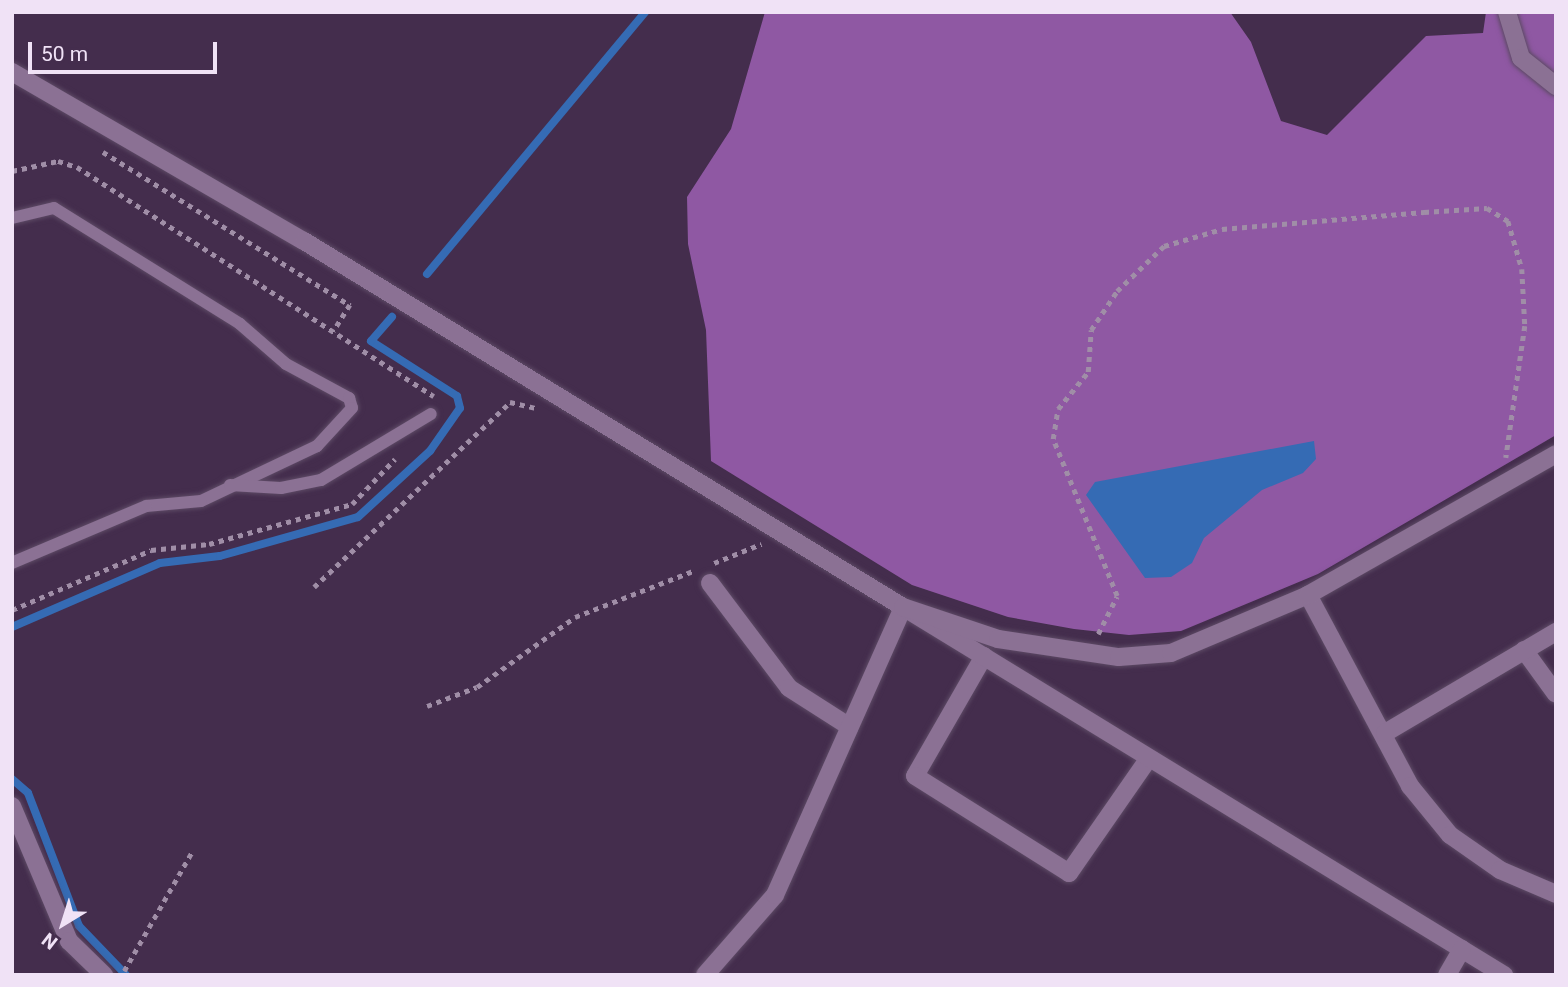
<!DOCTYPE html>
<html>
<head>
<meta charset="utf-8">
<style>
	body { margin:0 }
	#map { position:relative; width:1568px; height:987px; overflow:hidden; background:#442d4d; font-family:Roboto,sans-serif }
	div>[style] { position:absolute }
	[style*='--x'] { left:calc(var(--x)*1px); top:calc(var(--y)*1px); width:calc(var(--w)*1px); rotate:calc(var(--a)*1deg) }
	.forest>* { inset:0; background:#8f58a3 }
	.water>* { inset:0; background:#356bb4 }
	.stream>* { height:8px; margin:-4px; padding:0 4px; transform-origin:4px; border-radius:4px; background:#356bb4 }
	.path>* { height:4.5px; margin-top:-2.25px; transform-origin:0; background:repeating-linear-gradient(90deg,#a08ea7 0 5px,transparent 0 10px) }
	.roads { filter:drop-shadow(0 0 2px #5d4a65) drop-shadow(0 0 2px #5d4a65) }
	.lane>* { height:12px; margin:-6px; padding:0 6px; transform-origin:6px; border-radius:6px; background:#8b7194 }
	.street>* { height:18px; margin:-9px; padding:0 9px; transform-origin:9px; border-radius:9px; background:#8b7194 }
	.secondary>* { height:18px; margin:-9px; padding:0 9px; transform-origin:9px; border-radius:9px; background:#8b7194 }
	span { translate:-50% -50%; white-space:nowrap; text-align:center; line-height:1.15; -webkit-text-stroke:5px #442d4d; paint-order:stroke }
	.frame { position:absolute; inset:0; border:14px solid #f0e2f6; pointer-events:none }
	.north { position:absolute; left:28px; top:889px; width:70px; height:70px; -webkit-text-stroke:5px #442d4d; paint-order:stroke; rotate:218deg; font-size:19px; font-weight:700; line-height:28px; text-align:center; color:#f0e2f6 }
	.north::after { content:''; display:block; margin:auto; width:24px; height:32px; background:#f0e2f6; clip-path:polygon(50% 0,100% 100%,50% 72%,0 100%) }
	.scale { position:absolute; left:28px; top:42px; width:189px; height:32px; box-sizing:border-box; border:4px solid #f0e2f6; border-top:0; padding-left:9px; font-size:21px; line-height:24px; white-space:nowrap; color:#f0e2f6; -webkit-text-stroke:5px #442d4d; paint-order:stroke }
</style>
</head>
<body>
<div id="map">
	<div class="forest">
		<div style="clip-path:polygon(765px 12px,1230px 12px,1251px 42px,1281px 121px,1327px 135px,1426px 36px,1483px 33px,1486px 12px,1556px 12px,1556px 435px,1318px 574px,1181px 631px,1129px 635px,1074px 629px,1008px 617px,912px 585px,711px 461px,706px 330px,688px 244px,687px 197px,731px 129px)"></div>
	</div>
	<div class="water">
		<div style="clip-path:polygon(1314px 441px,1316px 459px,1303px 473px,1262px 490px,1204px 538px,1192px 563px,1171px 577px,1145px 578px,1086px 495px,1095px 482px)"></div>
	</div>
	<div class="stream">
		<div style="--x:427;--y:274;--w:341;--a:-50.2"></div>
		<div style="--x:12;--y:627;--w:161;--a:-23.4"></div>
		<div style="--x:160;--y:563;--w:60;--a:-6.7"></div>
		<div style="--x:220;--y:556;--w:143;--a:-15.8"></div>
		<div style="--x:358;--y:517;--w:98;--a:-42.5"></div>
		<div style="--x:430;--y:451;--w:52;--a:-55.1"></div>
		<div style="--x:460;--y:408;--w:12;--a:-104"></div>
		<div style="--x:457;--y:396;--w:102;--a:-147.4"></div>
		<div style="--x:371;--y:341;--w:32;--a:-49"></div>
		<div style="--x:12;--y:779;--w:21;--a:41"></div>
		<div style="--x:28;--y:793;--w:142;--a:69"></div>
		<div style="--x:79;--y:926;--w:68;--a:46.2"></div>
	</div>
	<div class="path">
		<div style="--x:103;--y:152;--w:291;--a:31.8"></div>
		<div style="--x:350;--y:305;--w:31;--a:122"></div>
		<div style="--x:12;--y:171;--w:47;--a:-12.3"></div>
		<div style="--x:58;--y:161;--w:20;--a:18"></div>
		<div style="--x:77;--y:167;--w:424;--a:32.7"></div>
		<div style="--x:714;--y:563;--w:51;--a:-22"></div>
		<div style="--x:314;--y:587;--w:270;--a:-43.3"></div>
		<div style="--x:510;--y:402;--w:26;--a:13"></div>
		<div style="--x:12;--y:610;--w:151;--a:-23.3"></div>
		<div style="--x:151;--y:550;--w:58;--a:-5.9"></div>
		<div style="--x:209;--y:544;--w:148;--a:-15.6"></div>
		<div style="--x:352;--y:504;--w:62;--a:-46.3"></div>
		<div style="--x:1098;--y:634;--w:42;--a:-63.4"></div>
		<div style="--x:1117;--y:596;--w:170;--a:-112.2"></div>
		<div style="--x:1053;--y:439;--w:30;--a:-81"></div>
		<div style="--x:1058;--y:409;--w:48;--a:-51"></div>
		<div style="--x:1088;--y:372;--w:42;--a:-85.9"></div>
		<div style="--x:1091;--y:330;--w:47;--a:-56.3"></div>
		<div style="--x:1117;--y:291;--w:65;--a:-43.8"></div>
		<div style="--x:1164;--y:246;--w:60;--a:-16.3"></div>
		<div style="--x:1222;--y:229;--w:203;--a:-4.8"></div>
		<div style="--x:1424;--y:212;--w:63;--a:-3.6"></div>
		<div style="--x:1487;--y:208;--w:25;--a:32"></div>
		<div style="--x:1508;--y:221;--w:50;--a:73.7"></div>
		<div style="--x:1522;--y:269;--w:57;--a:87"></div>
		<div style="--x:1525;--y:326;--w:133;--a:98.2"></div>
		<div style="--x:427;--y:706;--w:53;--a:-20.8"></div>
		<div style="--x:477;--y:687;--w:120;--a:-35.5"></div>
		<div style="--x:575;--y:617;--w:127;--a:-21.3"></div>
		<div style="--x:124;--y:971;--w:137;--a:-60.3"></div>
	</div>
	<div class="roads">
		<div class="lane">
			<div style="--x:12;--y:218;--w:43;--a:-13.4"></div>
			<div style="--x:54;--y:208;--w:219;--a:31.9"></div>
			<div style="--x:240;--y:324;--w:61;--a:41"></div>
			<div style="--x:286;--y:364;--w:72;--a:28.4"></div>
			<div style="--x:349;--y:398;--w:10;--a:73"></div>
			<div style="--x:352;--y:408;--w:52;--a:132.6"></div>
			<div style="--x:317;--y:446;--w:128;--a:154.6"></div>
			<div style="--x:201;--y:501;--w:55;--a:174.8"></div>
			<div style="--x:146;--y:506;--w:146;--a:157"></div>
			<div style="--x:230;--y:485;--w:51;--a:3.4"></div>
			<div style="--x:281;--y:488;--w:41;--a:-11.3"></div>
			<div style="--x:321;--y:480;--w:128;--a:-31"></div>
		</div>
		<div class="street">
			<div style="--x:1507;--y:12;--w:48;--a:73.1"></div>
			<div style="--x:1521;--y:58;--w:45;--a:38.7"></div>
			<div style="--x:710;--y:583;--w:131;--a:53"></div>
			<div style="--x:789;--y:688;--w:72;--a:32.6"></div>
			<div style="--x:1308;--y:595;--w:217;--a:61.9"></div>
			<div style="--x:1410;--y:786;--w:63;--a:50.8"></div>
			<div style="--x:1450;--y:835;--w:61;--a:35"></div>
			<div style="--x:1500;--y:870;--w:61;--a:23.2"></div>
			<div style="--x:1524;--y:650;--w:54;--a:54"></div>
			<div style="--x:984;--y:656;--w:138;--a:119.9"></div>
			<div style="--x:915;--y:776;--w:182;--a:32.2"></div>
			<div style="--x:1069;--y:873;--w:140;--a:-55.2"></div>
			<div style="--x:1385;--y:733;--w:199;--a:-30.6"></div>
			<div style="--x:12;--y:806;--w:147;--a:67.1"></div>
			<div style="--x:69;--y:941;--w:49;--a:44.2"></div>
			<div style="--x:705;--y:975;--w:106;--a:-48.8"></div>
			<div style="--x:775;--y:895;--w:315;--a:-66"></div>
			<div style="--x:903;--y:607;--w:705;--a:31.48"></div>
			<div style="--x:1447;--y:975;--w:30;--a:-60"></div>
		</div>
		<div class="secondary">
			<div style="--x:12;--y:72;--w:337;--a:30.1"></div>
			<div style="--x:304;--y:241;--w:702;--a:31.43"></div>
			<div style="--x:903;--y:607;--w:100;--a:18.6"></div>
			<div style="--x:998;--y:639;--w:122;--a:8.5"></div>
			<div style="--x:1119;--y:657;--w:52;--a:-4.4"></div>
			<div style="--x:1171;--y:653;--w:149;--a:-22.9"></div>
			<div style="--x:1308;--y:595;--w:285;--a:-29.6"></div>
		</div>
	</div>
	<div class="frame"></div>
	<div class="north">N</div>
	<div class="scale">50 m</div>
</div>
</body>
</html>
